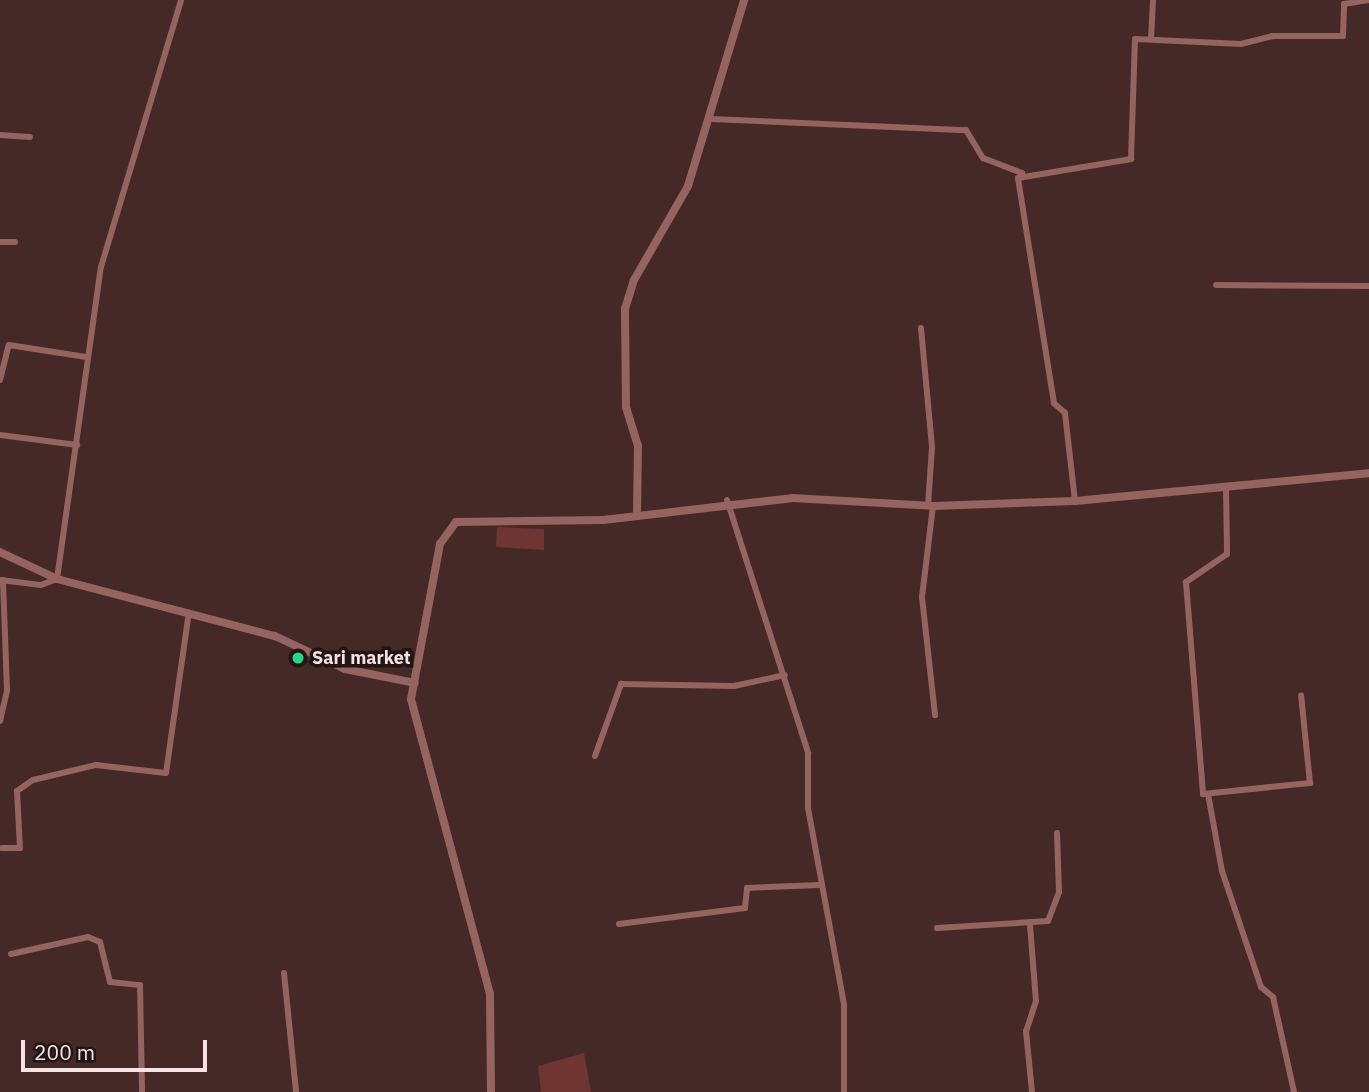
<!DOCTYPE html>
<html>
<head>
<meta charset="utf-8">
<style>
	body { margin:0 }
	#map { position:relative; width:1369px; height:1092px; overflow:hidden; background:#442927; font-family:"IBM Plex Sans",sans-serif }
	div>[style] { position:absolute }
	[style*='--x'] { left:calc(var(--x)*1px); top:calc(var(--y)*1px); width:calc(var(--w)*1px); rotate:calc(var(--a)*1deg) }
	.green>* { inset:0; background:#6f3532 }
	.minor>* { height:6px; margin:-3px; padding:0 3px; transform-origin:3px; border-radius:3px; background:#956360 }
	.tertiary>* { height:8px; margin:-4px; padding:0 4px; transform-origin:4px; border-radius:4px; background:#956360 }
	.dots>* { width:19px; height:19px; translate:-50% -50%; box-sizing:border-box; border:4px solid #221615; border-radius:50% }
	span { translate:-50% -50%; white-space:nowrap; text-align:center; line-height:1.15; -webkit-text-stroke:7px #221615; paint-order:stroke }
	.poi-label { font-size:18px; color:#f5e3e1; font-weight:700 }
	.left { translate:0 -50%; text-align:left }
	.scale { position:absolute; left:21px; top:1040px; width:186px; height:32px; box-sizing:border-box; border:4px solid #f5e3e1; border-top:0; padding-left:9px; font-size:21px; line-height:24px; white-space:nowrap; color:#f5e3e1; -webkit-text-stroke:5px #221615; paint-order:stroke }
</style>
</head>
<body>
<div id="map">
	<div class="green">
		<div style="clip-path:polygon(497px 527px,544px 529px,544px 550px,496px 547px)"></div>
		<div style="clip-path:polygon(584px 1053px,591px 1092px,541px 1092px,538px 1066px)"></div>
	</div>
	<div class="minor">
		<div style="--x:1151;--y:39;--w:39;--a:-87"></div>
		<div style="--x:710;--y:119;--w:256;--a:2.5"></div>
		<div style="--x:966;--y:130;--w:33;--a:59"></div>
		<div style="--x:983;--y:158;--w:42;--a:21"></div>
		<div style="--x:0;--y:135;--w:30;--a:4"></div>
		<div style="--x:0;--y:242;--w:15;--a:0"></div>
		<div style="--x:1216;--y:285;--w:153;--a:0.4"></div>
		<div style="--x:921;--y:328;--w:120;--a:84.7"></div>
		<div style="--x:932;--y:447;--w:58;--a:93.9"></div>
		<div style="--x:0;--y:380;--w:36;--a:-76"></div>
		<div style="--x:9;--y:345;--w:78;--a:8.9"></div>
		<div style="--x:0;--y:435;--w:78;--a:7.4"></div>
		<div style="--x:1226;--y:487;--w:67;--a:89.1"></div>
		<div style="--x:1227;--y:554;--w:50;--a:145.7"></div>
		<div style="--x:1186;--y:582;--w:213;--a:85.4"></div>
		<div style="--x:1203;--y:794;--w:108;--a:-5.9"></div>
		<div style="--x:1310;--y:783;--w:88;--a:-95.8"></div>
		<div style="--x:727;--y:500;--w:266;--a:72.2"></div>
		<div style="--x:808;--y:753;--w:55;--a:90"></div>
		<div style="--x:808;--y:808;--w:200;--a:79.6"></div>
		<div style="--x:844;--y:1005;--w:87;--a:90"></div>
		<div style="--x:1075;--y:501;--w:89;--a:-96.5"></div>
		<div style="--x:1065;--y:413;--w:15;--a:-138"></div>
		<div style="--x:1054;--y:403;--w:228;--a:-99.1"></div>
		<div style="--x:1018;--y:178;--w:115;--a:-9.5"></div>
		<div style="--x:1131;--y:159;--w:120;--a:-88.1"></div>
		<div style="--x:1135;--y:39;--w:106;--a:2.7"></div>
		<div style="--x:1241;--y:44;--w:32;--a:-14"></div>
		<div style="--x:1272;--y:36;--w:71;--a:0"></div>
		<div style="--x:1343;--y:36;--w:32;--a:-88"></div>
		<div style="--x:1344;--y:4;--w:25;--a:-9"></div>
		<div style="--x:933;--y:506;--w:92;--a:96.9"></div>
		<div style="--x:922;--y:597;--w:119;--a:83.7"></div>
		<div style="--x:0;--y:580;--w:41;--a:7"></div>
		<div style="--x:41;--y:585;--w:17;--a:-21"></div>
		<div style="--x:57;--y:579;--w:315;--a:-82"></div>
		<div style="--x:101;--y:267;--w:279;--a:-73.3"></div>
		<div style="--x:0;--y:721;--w:32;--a:-77"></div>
		<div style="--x:7;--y:690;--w:110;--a:-92.1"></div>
		<div style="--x:595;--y:756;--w:77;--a:-70.1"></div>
		<div style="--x:621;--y:684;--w:113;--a:1"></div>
		<div style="--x:734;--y:686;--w:52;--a:-12.2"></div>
		<div style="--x:1208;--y:794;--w:78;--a:79.7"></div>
		<div style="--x:1222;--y:871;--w:122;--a:71.4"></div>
		<div style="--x:1261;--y:987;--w:16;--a:40"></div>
		<div style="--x:1273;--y:997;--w:97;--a:77.5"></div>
		<div style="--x:2;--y:848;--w:18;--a:0"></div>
		<div style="--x:20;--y:848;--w:57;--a:-93"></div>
		<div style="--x:17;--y:791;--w:19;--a:-35"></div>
		<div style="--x:33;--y:780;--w:65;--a:-13.4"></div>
		<div style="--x:96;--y:765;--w:70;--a:6.5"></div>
		<div style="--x:166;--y:773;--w:157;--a:-81.9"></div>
		<div style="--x:619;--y:924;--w:127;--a:-7.2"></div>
		<div style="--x:745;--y:908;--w:20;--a:-84"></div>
		<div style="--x:747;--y:888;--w:73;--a:-2.4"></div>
		<div style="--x:1030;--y:925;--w:76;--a:85.5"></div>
		<div style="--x:1036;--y:1001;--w:32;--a:108"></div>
		<div style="--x:1026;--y:1031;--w:61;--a:84.4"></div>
		<div style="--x:937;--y:928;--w:111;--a:-3.6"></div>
		<div style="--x:1048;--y:921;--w:31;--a:-69"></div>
		<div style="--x:1059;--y:892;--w:59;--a:-91.9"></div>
		<div style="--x:11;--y:954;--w:79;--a:-12.4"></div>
		<div style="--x:88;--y:937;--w:13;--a:23"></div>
		<div style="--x:100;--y:942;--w:41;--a:76"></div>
		<div style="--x:110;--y:982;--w:30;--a:6"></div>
		<div style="--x:140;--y:985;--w:107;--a:88.9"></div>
		<div style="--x:284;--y:973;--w:120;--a:84.2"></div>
	</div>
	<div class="tertiary">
		<div style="--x:637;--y:516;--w:70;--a:-89.2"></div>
		<div style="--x:638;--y:446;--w:41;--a:-107.1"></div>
		<div style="--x:626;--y:407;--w:98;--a:-90.6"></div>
		<div style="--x:625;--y:309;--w:30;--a:-73"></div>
		<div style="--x:634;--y:280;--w:108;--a:-60.1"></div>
		<div style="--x:688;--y:186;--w:194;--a:-73.2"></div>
		<div style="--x:0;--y:552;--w:63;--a:25.3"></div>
		<div style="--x:57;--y:579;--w:225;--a:14.7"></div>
		<div style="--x:275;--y:636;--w:77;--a:25.2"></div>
		<div style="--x:345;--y:669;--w:71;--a:11.3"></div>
		<div style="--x:491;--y:1092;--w:98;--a:-90.6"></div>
		<div style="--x:490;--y:994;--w:305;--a:-105"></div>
		<div style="--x:411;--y:699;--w:158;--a:-79.4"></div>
		<div style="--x:440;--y:544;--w:27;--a:-54"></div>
		<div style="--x:456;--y:522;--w:147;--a:-0.8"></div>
		<div style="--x:603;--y:520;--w:190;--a:-6.6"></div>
		<div style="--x:792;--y:498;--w:141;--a:3.2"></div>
		<div style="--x:933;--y:506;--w:142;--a:-2"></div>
		<div style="--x:1075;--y:501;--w:295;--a:-5.4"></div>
	</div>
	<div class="dots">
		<div style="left:298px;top:658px;background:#25d886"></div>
	</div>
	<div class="poi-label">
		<span class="left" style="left:312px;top:658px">Sari market</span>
	</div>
	<div class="scale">200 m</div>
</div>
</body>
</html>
